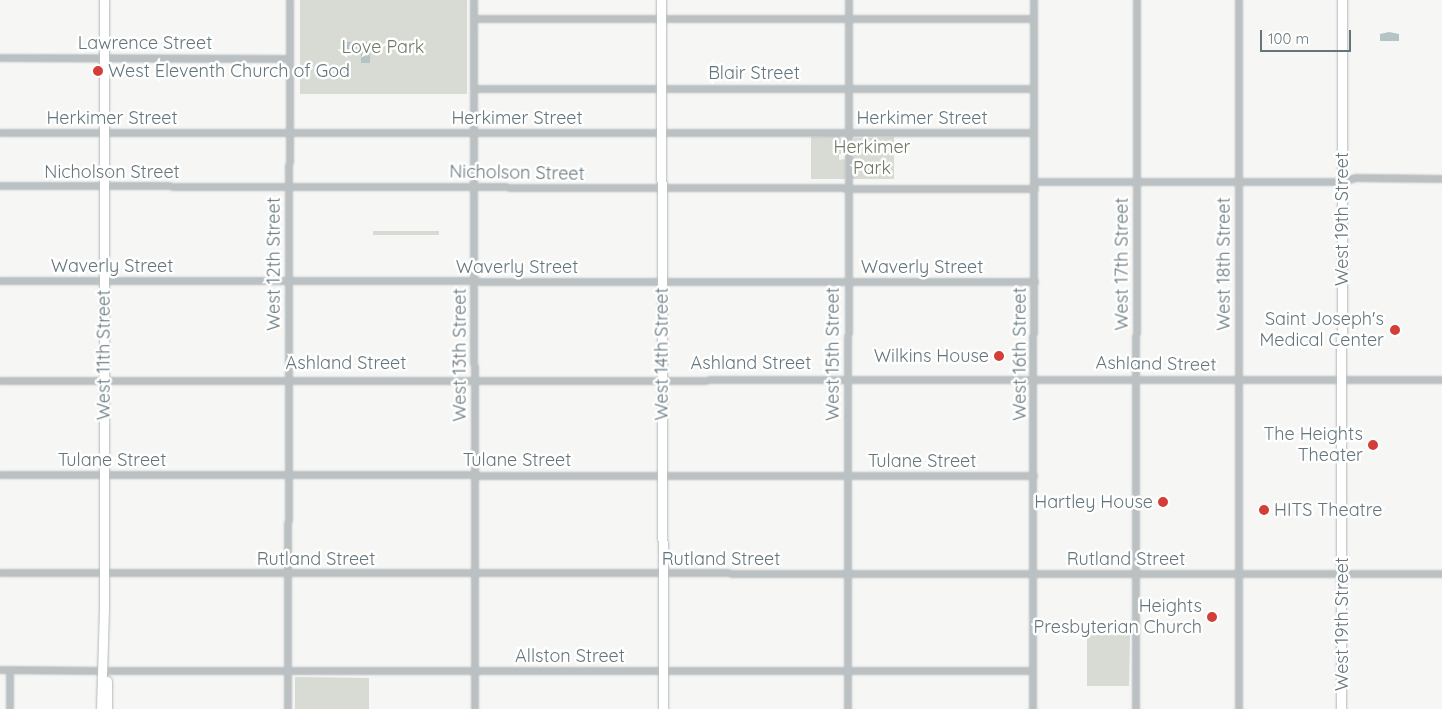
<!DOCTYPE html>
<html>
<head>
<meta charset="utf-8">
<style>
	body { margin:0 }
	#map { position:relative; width:1442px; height:709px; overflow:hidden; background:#f6f6f4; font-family:Quicksand,sans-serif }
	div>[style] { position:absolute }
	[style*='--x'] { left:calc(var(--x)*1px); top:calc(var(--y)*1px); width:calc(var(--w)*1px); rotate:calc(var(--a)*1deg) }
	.green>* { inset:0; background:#d7dbd3 }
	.water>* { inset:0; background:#b4c3c4 }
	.roads { filter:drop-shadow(0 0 1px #b0b7ba) drop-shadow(0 0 1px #b0b7ba) }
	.street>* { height:6px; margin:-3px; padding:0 3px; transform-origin:3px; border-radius:3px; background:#bbc1c3 }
	.secondary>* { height:9px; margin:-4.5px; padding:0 4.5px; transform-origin:4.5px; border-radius:4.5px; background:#fff }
	.dots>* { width:14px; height:14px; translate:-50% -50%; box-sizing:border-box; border:2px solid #fff; border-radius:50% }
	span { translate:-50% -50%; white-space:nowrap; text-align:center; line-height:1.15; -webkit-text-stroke:5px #fff; paint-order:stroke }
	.street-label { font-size:18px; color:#64767c }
	.park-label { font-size:18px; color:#6e7a66 }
	.poi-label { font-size:18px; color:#64767c }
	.left { translate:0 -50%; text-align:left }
	.right { translate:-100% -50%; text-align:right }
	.scale { position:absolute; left:1260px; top:30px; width:91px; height:22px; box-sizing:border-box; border:2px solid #64767c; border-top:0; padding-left:6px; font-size:15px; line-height:18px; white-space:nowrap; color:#64767c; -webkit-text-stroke:4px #fff; paint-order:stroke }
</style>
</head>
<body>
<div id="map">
	<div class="green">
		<div style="clip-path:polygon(300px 0,467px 0,467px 94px,300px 94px)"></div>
		<div style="clip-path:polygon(840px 136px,845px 148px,845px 154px,839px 154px,839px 160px,845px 159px,845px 179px,811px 179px,811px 137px)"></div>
		<div style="clip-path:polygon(894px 137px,894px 179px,851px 179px,854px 138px)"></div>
		<div style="clip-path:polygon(373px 231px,439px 231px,439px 235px,373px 235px)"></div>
		<div style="clip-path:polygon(1087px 635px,1130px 635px,1129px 686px,1087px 686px)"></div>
		<div style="clip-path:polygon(295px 677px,369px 678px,369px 709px,295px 709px)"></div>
	</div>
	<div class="water">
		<div style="clip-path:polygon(1389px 32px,1399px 34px,1399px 41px,1380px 41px,1380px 34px)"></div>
		<div style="clip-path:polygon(346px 42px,370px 42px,370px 63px,361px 63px,361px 55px,346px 55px)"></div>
	</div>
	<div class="roads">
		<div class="street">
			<div style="--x:474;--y:0;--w:709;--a:89.92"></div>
			<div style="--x:1239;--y:0;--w:709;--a:90"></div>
			<div style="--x:474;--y:19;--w:560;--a:0"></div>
			<div style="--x:0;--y:58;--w:290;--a:0.2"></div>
			<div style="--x:475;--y:89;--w:559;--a:0"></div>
			<div style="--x:0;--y:133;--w:1034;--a:0"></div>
			<div style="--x:1035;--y:182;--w:307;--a:0"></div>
			<div style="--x:1342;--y:182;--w:15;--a:-16"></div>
			<div style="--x:1356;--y:178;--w:86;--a:0.7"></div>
			<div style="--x:0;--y:186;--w:1035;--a:0.17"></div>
			<div style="--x:0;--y:281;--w:1035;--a:0.06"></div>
			<div style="--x:0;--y:381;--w:1442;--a:-0.04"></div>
			<div style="--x:0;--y:475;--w:1034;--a:0.06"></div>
			<div style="--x:0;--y:573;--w:1442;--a:0.04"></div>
			<div style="--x:0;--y:670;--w:101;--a:0.6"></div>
			<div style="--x:10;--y:670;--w:39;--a:90"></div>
			<div style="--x:106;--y:671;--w:927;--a:0"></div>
			<div style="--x:288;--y:709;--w:709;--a:-89.84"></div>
			<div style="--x:848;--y:709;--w:709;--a:-89.92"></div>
			<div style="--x:1033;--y:709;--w:709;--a:-89.92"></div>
			<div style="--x:1136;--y:709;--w:709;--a:-89.92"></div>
		</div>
		<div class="secondary">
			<div style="--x:661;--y:0;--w:709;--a:89.84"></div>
			<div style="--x:107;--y:681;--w:28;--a:90"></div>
			<div style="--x:101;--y:709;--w:99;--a:-88.3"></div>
			<div style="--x:104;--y:610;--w:610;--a:-90"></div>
			<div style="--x:1341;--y:709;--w:709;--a:-89.92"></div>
		</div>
	</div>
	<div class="dots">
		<div style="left:98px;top:71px;background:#d33e36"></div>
		<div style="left:1395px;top:330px;background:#d33e36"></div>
		<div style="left:999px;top:356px;background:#d33e36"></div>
		<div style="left:1373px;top:445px;background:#d33e36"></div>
		<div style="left:1163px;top:502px;background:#d33e36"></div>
		<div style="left:1264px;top:510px;background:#d33e36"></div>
		<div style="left:1212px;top:617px;background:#d33e36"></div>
	</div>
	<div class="street-label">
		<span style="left:145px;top:43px">Lawrence Street</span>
		<span style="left:754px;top:73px">Blair Street</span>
		<span style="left:112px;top:118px">Herkimer Street</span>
		<span style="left:517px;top:118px">Herkimer Street</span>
		<span style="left:922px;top:118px">Herkimer Street</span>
		<span style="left:112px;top:172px">Nicholson Street</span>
		<span style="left:517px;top:173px;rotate:1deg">Nicholson Street</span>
		<span style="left:1342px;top:219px;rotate:-90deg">West 19th Street</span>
		<span style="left:274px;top:264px;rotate:-90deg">West 12th Street</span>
		<span style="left:1122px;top:264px;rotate:-90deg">West 17th Street</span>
		<span style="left:1224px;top:264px;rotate:-90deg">West 18th Street</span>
		<span style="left:112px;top:266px">Waverly Street</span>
		<span style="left:517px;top:267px">Waverly Street</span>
		<span style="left:922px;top:267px">Waverly Street</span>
		<span style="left:662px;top:354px;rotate:-90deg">West 14th Street</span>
		<span style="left:833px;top:354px;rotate:-90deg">West 15th Street</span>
		<span style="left:1020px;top:354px;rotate:-90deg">West 16th Street</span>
		<span style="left:104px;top:355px;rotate:-90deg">West 11th Street</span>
		<span style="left:460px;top:355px;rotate:-90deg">West 13th Street</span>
		<span style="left:346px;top:363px">Ashland Street</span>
		<span style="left:751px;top:363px">Ashland Street</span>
		<span style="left:1156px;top:364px;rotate:1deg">Ashland Street</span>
		<span style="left:112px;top:460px">Tulane Street</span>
		<span style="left:517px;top:460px">Tulane Street</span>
		<span style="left:922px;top:461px">Tulane Street</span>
		<span style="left:316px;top:559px">Rutland Street</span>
		<span style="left:721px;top:559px">Rutland Street</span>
		<span style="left:1126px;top:559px">Rutland Street</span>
		<span style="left:1342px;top:624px;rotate:-90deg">West 19th Street</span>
		<span style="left:570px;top:656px">Allston Street</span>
	</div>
	<div class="park-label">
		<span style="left:383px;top:47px">Love Park</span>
		<span style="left:872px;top:158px">Herkimer<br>Park</span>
	</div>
	<div class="poi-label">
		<span class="left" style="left:108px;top:71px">West Eleventh Church of God</span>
		<span class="right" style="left:1384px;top:330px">Saint Joseph's<br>Medical Center</span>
		<span class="right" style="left:989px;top:356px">Wilkins House</span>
		<span class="right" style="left:1363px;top:445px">The Heights<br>Theater</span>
		<span class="right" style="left:1153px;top:502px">Hartley House</span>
		<span class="left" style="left:1274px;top:510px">HITS Theatre</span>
		<span class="right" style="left:1202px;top:617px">Heights<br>Presbyterian Church</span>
	</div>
	<div class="scale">100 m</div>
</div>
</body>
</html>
